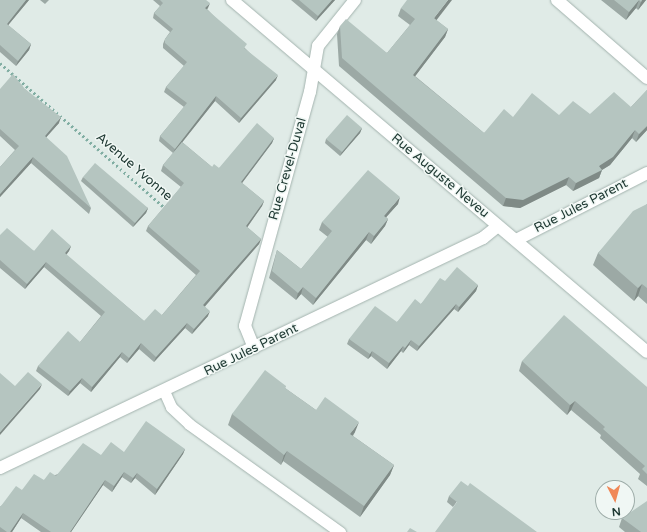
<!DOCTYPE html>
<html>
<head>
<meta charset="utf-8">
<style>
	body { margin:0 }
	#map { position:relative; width:647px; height:532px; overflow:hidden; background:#e0ebe7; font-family:"Varela Round",sans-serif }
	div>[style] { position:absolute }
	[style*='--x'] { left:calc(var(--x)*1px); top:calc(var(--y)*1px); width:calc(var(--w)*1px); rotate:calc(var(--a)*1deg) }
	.path>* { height:2.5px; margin-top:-1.25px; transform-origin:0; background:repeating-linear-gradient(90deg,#81aea3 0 2px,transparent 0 5px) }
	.roads { filter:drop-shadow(0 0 1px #a3b3ae) drop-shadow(0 0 1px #a3b3ae) }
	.service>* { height:11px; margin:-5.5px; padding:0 5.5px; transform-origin:5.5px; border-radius:5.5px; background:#fff }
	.pedestrian>* { height:12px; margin:-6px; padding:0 6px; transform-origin:6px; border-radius:6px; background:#fff }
	.minor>* { height:12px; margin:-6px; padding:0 6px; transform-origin:6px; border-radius:6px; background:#fff }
	.wall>* { inset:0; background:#9ca9a5 }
	.shaded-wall>* { inset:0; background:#7f8a86 }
	.building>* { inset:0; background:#b5c5c0 }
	span { translate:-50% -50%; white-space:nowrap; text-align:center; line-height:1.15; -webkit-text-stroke:3px #f0f7f4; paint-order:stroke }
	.street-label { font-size:13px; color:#213b35 }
	.north { position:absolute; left:595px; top:480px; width:40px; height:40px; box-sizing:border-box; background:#f0f7f4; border:1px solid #9daca8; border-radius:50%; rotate:174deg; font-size:11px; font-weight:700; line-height:16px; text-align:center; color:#213b35 }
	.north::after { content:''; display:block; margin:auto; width:14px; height:18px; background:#f08858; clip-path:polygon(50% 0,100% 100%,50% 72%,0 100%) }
</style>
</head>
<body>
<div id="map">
	<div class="path">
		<div style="--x:0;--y:63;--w:220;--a:41.3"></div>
	</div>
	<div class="roads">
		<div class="service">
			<div style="--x:164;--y:391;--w:17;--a:66"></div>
			<div style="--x:171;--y:407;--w:25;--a:43"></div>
			<div style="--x:189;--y:424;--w:186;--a:35.6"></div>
		</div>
		<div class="pedestrian">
			<div style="--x:557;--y:0;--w:119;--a:40.9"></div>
		</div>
		<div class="minor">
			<div style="--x:232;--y:0;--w:544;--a:40.3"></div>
			<div style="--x:516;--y:240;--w:147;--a:-27.1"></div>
			<div style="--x:254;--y:348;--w:24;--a:-112"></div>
			<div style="--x:245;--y:326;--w:243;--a:-74.5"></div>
			<div style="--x:310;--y:92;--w:47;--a:-80.1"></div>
			<div style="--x:318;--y:46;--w:59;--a:-51.2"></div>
			<div style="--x:0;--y:468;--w:535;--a:-25.46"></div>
			<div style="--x:483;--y:238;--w:19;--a:-39"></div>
		</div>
	</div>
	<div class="wall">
		<div style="clip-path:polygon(0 0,29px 0,8px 25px,31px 44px,29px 50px,16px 66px,0 52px)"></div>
		<div style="clip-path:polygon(40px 0,49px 0,45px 4px)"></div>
		<div style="clip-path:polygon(153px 0,206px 0,208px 8px,207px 9px,276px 80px,239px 123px,215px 101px,182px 142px,212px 167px,219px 168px,274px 138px,272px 143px,242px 183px,264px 201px,262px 206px,247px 227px,261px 239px,259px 244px,205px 306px,208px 316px,192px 334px,185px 328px,154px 362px,139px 349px,127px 363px,120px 357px,91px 392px,80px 383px,68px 396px,36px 371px,38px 366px,80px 342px,101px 316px,44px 267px,25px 289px,0 268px,0 235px,34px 251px,71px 246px,69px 251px,66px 255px,144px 321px,162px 315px,196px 275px,146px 231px,148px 226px,181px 187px,161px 171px,163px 165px,173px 153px,159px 141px,160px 136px,184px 107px,164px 92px,166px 87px,184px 66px,163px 48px,163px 44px,165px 39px,170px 32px,153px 18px,154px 13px,160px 6px)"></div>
		<div style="clip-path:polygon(291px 0,335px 0,316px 21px)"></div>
		<div style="clip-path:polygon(601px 0,646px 0,638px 10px,636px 8px,626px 20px)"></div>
		<div style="clip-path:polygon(401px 8px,436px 20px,448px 29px,445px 37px,415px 76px,484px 133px,513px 117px,590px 114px,631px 107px,647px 90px,647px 130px,636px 142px,632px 138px,610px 165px,602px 170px,599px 178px,573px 191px,566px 185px,520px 208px,503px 206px,339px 66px,337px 34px,340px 26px,387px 53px,410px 25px,398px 16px)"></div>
		<div style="clip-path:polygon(0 89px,25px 89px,59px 123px,46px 137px,91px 208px,89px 214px,31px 163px,0 197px,0 167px,15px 150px,0 136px)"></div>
		<div style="clip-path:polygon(362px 128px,360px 133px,340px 156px,325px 143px,326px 139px)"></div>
		<div style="clip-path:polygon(83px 177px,148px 208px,146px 213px,133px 227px,81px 181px)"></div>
		<div style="clip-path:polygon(398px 204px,386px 217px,388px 219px,385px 226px,371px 244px,366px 240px,313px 305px,301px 294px,296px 300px,269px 278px,277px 250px,301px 269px,328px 237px,319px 230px,322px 222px)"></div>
		<div style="clip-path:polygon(647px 204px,647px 304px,638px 296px,634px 301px,593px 265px,598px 253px)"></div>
		<div style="clip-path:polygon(445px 281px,478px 285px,476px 291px,458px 312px,454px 309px,417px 351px,409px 345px,403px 353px,401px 351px,387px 369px,371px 356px,368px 359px,347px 344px,349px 339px,397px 322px,421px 304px)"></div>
		<div style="clip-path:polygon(522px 361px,647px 387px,647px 486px,638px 479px,640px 474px,600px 438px,601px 435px,571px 410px,567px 415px,519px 371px)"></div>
		<div style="clip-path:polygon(286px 386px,285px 388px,316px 410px,355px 432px,353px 436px,394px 465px,390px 475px,360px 517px,283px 461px,281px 465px,228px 425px,232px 414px)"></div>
		<div style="clip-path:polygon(185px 449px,183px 454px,155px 495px,135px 478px,131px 483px,122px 477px,112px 492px,103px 485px,71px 532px,41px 532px,21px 518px,12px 532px,0 532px,0 506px,1px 506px,22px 490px,44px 480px,101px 455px,124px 452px)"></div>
		<div style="clip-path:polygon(468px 486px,453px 507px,447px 502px,449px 496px)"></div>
		<div style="clip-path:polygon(622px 518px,647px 532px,625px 532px,619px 527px)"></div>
	</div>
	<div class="shaded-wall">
		<div style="clip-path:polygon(26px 0,29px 0,5px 29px,7px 24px)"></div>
		<div style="clip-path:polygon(332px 0,335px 0,316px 21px,318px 16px)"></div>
		<div style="clip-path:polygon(448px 0,452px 0,432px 26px,434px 18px)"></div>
		<div style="clip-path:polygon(639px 0,636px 8px,626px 20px,629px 12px)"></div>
		<div style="clip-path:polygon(642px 0,646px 0,638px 10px,641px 2px)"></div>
		<div style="clip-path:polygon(210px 3px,208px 8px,203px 13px,205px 8px)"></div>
		<div style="clip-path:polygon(448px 29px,445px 37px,410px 83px,413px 75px)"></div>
		<div style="clip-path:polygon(31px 44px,29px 50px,16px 66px,18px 61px)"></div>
		<div style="clip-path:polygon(278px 75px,276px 80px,239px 123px,241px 118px)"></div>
		<div style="clip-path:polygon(216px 96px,215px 101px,173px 154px,175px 149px)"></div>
		<div style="clip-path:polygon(61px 117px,59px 123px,43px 141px,45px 136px)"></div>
		<div style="clip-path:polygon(647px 126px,647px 130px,636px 142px,639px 134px)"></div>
		<div style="clip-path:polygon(362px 128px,360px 133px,340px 156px,342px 152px)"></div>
		<div style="clip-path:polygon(635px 130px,632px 138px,610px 165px,597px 173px,602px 170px,599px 178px,573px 191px,576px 183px,599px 166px)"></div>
		<div style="clip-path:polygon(274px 138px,272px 143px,239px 187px,241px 182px)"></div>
		<div style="clip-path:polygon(33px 157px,31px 163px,0 197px,0 194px)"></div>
		<div style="clip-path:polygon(569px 177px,566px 185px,520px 208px,503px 206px,506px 198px)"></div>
		<div style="clip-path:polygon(400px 197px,398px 204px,381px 223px,384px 216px)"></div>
		<div style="clip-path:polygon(264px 201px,262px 206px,244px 232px,246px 226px)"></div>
		<div style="clip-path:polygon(148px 208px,146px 213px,133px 227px,135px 223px)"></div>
		<div style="clip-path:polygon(388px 219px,385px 226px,371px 244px,374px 236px)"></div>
		<div style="clip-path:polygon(369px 232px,366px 240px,313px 305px,316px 298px)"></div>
		<div style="clip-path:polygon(261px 239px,259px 244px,201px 311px,203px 305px)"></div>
		<div style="clip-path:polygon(71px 246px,69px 251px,63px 259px,65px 253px)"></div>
		<div style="clip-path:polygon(46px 262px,44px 267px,25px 289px,27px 284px)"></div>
		<div style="clip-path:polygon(642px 284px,638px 296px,634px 301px,638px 288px)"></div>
		<div style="clip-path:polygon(478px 285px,476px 291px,458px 312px,459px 307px)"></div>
		<div style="clip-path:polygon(303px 287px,301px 294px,296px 300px,298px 293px)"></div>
		<div style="clip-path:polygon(456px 304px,454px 309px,417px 351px,419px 346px)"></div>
		<div style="clip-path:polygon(210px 311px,208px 316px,192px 334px,194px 329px)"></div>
		<div style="clip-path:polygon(187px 323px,185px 328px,154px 362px,156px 357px)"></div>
		<div style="clip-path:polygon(411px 340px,409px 345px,403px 353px,405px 348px)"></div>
		<div style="clip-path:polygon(141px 343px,139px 349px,127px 363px,129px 358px)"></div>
		<div style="clip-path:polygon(403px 346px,401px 351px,387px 369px,389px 363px)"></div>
		<div style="clip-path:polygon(372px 351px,371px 356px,368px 359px,370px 354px)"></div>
		<div style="clip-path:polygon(122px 352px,120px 357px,91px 392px,92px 387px)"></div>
		<div style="clip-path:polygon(82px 378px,80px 383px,68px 396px,70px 391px)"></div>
		<div style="clip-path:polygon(42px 384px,40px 389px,0 435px,0 432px)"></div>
		<div style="clip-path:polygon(575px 401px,571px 410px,567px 415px,570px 405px)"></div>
		<div style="clip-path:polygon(359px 422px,355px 432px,346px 444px,350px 434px)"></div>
		<div style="clip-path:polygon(185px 449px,183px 454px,155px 495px,157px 489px)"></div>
		<div style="clip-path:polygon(287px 451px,283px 461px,281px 465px,284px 455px)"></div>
		<div style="clip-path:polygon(394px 465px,390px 475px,360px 517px,364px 506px)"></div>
		<div style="clip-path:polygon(124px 472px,122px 477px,112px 492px,114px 486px)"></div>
		<div style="clip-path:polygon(137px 473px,135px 478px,131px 483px,133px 478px)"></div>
		<div style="clip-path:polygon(105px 480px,103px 485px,71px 532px,70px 532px)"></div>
		<div style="clip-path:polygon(23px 513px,21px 518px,12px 532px,10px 532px)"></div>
	</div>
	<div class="building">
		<div style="clip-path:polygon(0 0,26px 0,7px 24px,31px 44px,18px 61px,0 45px)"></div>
		<div style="clip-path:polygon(160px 0,206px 0,210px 3px,205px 8px,247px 44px,244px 48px,278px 75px,241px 118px,216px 96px,175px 149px,160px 136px,187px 103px,166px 87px,187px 62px,165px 43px,165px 39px,173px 29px,154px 13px,163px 3px)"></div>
		<div style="clip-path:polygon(299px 0,332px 0,318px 16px)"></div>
		<div style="clip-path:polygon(407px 0,448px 0,434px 18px,448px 29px,413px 75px,484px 133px,504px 109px,513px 117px,532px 93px,559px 115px,573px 101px,590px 114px,614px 92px,631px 107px,647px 90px,647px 126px,639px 134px,635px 130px,613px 157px,599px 166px,602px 170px,576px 183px,569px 177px,523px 200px,506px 198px,342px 58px,340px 26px,346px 19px,387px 53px,415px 19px,401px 8px)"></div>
		<div style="clip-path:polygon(614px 0,642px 0,641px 2px,639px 0,629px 12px)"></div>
		<div style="clip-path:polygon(13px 74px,25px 89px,61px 117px,45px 136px,67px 156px,91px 208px,33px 157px,0 194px,0 167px,19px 146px,0 129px,0 89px)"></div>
		<div style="clip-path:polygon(347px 115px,362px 128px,342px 152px,326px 139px)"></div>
		<div style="clip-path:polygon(257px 123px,274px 138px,241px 182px,264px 201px,246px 226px,261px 239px,203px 305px,210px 311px,194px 329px,187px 323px,156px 357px,141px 343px,129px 358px,122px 352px,92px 387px,82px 378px,70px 391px,38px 366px,68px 331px,80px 342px,105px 312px,46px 262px,27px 284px,0 260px,0 235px,7px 228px,34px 251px,52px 229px,71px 246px,65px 253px,144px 321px,155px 309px,162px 315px,200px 271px,148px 226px,184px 183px,163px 165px,182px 142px,212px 167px,214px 164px,219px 168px)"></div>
		<div style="clip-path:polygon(95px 163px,148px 208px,135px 223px,83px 177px)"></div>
		<div style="clip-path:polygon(368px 170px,400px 197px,384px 216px,388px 219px,374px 236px,369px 232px,316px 298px,303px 287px,298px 293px,272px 271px,277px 250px,301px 269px,332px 231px,322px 222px)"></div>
		<div style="clip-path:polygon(647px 204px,647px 288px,642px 284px,638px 288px,598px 253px,633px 211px)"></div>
		<div style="clip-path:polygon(457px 267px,478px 285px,459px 307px,456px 304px,419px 346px,411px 340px,405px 348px,403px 346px,389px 363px,372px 351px,370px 354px,349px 339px,375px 306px,397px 322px,415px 299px,421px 304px,440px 278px,445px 281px)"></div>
		<div style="clip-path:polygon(564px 315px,647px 387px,647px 474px,642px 469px,645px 466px,603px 429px,605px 427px,575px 401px,570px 405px,522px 361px)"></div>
		<div style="clip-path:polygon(265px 370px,286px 386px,285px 388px,316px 410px,325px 397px,359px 422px,350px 434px,394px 465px,364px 506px,287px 451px,284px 455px,232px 414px)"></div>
		<div style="clip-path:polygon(28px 372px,42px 384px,0 432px,0 373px,15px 386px)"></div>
		<div style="clip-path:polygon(146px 421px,185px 449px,157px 489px,137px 473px,133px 478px,124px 472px,114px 486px,105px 480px,70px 532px,51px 532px,23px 513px,10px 532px,7px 532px,0 527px,0 506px,1px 506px,16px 486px,22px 490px,34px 474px,44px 480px,50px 472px,56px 476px,83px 443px,101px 455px,111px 442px,124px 452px)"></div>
		<div style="clip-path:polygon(461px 481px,468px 486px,470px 483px,537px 532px,435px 532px,457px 502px,449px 496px)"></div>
		<div style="clip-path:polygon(647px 501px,647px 532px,641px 532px,622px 518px)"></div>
		<div style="clip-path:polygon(410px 528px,417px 532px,407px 532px)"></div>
	</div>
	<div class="street-label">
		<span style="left:134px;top:167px;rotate:41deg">Avenue Yvonne</span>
		<span style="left:288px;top:169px;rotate:-74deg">Rue Crevel-Duval</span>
		<span style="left:440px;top:176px;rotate:40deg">Rue Auguste Neveu</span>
		<span style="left:581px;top:206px;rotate:-27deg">Rue Jules Parent</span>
		<span style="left:251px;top:350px;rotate:-26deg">Rue Jules Parent</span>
	</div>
	<div class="north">N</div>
</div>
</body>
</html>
